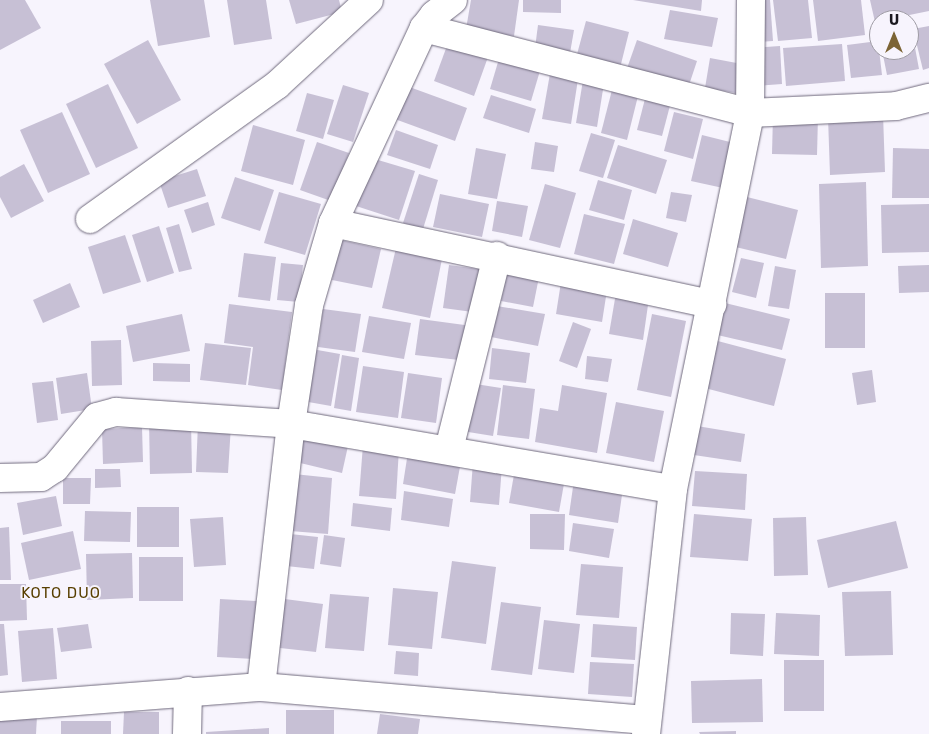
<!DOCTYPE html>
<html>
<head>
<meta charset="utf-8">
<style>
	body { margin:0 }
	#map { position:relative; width:929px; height:734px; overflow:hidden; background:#f7f4fd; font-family:Rubik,sans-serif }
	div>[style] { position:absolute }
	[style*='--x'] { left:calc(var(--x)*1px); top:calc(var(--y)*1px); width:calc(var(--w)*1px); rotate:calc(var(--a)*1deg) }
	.building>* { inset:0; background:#c7c0d5 }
	.roads { filter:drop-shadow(0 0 1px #706a7d) drop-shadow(0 0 1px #706a7d) }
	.minor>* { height:28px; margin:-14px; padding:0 14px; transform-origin:14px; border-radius:14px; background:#fff }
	span { translate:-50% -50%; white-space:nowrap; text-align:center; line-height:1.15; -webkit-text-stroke:4px #f7f4fd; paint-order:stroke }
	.quarter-label { font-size:15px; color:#583f00; letter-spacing:1px }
	.north { position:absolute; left:869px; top:10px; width:50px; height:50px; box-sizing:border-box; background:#f7f4fd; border:1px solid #9f9ca5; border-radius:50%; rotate:0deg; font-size:14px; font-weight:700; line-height:20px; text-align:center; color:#1b1920 }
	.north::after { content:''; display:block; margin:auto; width:18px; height:22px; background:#7c6435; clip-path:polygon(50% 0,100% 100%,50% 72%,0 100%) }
</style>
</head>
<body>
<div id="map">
	<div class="building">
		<div style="clip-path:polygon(0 0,25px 0,41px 28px,0 50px)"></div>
		<div style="clip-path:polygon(150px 0,204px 0,210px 37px,158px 46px)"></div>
		<div style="clip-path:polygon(227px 0,266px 0,272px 39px,234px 45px)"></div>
		<div style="clip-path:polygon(289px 0,339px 0,342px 12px,296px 24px)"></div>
		<div style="clip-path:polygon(471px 0,519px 0,514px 36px,466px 29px)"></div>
		<div style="clip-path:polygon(523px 0,561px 0,561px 13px,523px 12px)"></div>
		<div style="clip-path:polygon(633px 0,702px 0,701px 11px)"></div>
		<div style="clip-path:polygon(755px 0,770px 0,773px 41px,758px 42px)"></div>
		<div style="clip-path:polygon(773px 0,808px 0,812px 38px,778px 41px)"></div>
		<div style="clip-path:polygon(813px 0,861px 0,865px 35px,818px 41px)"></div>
		<div style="clip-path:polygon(870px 0,929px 0,929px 11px,875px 22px)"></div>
		<div style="clip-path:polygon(670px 10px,718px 18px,712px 47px,664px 39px)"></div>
		<div style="clip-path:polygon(586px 21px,629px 32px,620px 68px,576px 58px)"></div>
		<div style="clip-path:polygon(910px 21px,919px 69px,887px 75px,882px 50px,909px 50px)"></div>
		<div style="clip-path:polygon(538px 25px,574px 30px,570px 53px,535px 48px)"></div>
		<div style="clip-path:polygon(929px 26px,929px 68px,923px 70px,913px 29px)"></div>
		<div style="clip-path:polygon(148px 40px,181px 100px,137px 124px,104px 64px)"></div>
		<div style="clip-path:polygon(637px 40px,697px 61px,686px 94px,625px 74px)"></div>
		<div style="clip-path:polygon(878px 41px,882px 75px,851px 78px,847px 45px)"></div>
		<div style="clip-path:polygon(448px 43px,488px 57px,474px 96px,434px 81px)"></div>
		<div style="clip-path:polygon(842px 44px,845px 81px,786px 86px,783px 48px)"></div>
		<div style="clip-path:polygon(780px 46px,782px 84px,756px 86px,753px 48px)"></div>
		<div style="clip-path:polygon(501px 52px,542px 64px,531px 101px,490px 89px)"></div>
		<div style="clip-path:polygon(710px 58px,742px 64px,736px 93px,705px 88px)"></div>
		<div style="clip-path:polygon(551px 68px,579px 73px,571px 124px,542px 119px)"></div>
		<div style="clip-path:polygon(584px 74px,605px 77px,597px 127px,576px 123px)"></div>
		<div style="clip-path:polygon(614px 82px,640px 88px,627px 140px,601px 133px)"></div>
		<div style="clip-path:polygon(108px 84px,138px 148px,96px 168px,66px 104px)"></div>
		<div style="clip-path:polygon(343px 85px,369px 93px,353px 142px,327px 134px)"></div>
		<div style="clip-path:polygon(404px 85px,467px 108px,455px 141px,392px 118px)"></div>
		<div style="clip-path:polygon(647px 91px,672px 98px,662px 136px,637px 130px)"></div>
		<div style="clip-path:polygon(307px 93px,334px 100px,323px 139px,296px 131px)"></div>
		<div style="clip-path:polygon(491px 95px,536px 109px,529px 133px,483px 118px)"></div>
		<div style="clip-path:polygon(62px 112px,90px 174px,48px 193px,20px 130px)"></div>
		<div style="clip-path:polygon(674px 112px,703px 119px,693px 159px,664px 151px)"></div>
		<div style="clip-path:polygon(883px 114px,885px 172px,830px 175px,828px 117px)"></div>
		<div style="clip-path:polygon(773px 115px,818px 116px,817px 155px,772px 154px)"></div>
		<div style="clip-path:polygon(253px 125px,305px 140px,293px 185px,241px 171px)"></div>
		<div style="clip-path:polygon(396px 130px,438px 145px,430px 169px,387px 155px)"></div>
		<div style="clip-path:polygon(591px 133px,615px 140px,603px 178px,579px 171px)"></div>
		<div style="clip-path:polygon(702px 135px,734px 143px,723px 188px,691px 181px)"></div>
		<div style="clip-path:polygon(317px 142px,349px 153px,331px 201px,300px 190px)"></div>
		<div style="clip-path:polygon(535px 142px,558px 146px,554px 172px,531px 169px)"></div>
		<div style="clip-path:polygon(618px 145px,667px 160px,656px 194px,607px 178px)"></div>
		<div style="clip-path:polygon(476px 148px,506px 154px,497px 199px,468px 194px)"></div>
		<div style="clip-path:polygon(893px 148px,929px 149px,929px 198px,892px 198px)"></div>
		<div style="clip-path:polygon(368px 157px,415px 171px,399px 220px,353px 205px)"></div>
		<div style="clip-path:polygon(24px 164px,44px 201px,11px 218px,0 197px,0 177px)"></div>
		<div style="clip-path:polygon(197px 169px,206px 196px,168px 208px,159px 181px)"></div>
		<div style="clip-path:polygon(419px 174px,438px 180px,423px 229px,403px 223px)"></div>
		<div style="clip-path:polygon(235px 177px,274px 190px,260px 231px,221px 218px)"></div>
		<div style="clip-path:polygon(598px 180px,632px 190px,624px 220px,589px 210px)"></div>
		<div style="clip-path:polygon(866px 182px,868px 266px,821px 268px,819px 184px)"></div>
		<div style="clip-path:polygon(545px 184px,576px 193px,560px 248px,529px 240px)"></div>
		<div style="clip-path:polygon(279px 192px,321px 204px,305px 255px,264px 243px)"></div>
		<div style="clip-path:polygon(671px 192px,692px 195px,686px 222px,666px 218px)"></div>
		<div style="clip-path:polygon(440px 194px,489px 204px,482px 237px,433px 227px)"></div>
		<div style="clip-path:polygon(739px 195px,798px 210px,786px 259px,727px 245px)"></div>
		<div style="clip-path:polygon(497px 201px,528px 206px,522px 237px,492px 231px)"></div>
		<div style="clip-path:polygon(208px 202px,215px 225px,192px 233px,184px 210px)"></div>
		<div style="clip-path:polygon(929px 204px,929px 252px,882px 253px,881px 205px)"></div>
		<div style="clip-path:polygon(584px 214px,625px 224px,614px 264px,574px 254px)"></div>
		<div style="clip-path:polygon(633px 219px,678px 233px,668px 267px,623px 254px)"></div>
		<div style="clip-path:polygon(179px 224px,192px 269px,179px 272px,166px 228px)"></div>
		<div style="clip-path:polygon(159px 226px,174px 273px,147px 282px,132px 235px)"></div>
		<div style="clip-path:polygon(125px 235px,141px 282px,103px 294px,88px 247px)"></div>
		<div style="clip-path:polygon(341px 240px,381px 249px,372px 288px,332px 280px)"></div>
		<div style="clip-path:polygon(396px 248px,442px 259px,430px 318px,382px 308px)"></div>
		<div style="clip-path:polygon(244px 253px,276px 257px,270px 301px,238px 297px)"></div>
		<div style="clip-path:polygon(741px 258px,764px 263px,756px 298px,732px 292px)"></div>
		<div style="clip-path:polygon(281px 263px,303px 265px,299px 302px,277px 300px)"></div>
		<div style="clip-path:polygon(449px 265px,486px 270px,480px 313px,443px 308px)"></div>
		<div style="clip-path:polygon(929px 265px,929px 292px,899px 293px,898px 266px)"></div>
		<div style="clip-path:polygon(775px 266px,796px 270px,789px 309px,768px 306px)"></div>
		<div style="clip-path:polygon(507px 271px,539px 277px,533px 307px,501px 301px)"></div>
		<div style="clip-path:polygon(561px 282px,607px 290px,602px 322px,556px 314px)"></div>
		<div style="clip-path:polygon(70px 283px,80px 307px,43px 323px,33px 300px)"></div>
		<div style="clip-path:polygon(616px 293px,649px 298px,643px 340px,609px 334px)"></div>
		<div style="clip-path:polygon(825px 293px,865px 293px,865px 348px,825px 348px)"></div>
		<div style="clip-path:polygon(721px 302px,790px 319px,782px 350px,713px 334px)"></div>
		<div style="clip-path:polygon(229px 304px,292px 312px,282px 390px,248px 385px,253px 347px,224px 343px)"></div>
		<div style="clip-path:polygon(497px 306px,545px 314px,538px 346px,491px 337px)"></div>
		<div style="clip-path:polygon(323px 309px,361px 314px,355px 352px,318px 347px)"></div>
		<div style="clip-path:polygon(182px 314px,190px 351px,133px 362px,126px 326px)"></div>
		<div style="clip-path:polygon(652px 314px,686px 321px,671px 397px,637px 390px)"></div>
		<div style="clip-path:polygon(369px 316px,411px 323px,404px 359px,362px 352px)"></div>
		<div style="clip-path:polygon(420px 319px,472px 326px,468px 361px,415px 355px)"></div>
		<div style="clip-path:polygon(573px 322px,591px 329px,577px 368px,559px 361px)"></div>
		<div style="clip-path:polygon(121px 340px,122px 385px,92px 386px,91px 341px)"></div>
		<div style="clip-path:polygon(714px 340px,786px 359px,774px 406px,701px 387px)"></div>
		<div style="clip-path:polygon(205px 343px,251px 348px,246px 385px,200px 380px)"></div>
		<div style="clip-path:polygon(306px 348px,340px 354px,331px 406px,297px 400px)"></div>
		<div style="clip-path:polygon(492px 348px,530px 353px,526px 383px,489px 379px)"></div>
		<div style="clip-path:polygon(342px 355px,359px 358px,351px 411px,334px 408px)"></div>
		<div style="clip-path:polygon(587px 356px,612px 359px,608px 382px,585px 379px)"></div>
		<div style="clip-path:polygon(153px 363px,190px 364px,190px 382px,153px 381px)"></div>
		<div style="clip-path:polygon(363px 366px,404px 372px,398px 418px,356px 412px)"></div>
		<div style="clip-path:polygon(872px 370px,876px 402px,857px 405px,852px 373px)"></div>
		<div style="clip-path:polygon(87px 373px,92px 409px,61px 414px,56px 378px)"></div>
		<div style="clip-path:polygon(408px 373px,442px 378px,436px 423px,401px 418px)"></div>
		<div style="clip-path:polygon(53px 381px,58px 420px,37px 423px,32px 383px)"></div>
		<div style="clip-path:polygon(469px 383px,501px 388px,493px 436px,462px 431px)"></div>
		<div style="clip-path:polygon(503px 385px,535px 389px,529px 439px,497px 435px)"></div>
		<div style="clip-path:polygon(562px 385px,607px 393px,597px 453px,535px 442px,540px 408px,558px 411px)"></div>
		<div style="clip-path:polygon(616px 402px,664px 411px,654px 462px,606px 453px)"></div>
		<div style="clip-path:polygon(149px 421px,191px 421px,192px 473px,150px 474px)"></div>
		<div style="clip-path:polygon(198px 423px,231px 425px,228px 473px,196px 472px)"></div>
		<div style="clip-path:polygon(691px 425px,745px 434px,741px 462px,687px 454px)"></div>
		<div style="clip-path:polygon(142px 427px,143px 462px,103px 464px,102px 429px)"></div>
		<div style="clip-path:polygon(303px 428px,350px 437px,342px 473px,296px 462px)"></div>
		<div style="clip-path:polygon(363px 445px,399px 448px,396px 499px,359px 496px)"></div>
		<div style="clip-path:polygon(408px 452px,461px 461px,455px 494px,403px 484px)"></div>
		<div style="clip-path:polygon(473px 462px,502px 465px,499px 505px,470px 502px)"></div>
		<div style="clip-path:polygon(95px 469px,120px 469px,121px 487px,95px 488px)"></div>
		<div style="clip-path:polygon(515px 469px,565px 478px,559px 512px,509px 503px)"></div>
		<div style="clip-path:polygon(695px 471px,747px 474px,745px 510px,692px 506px)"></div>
		<div style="clip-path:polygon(294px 474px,332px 478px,328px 534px,290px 531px)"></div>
		<div style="clip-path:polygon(63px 478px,91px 478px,90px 504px,63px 504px)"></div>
		<div style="clip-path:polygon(574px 480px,623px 488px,618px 523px,569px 515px)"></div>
		<div style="clip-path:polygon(404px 491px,453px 499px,449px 527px,401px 520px)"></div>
		<div style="clip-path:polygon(56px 496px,62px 526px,23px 535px,17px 503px)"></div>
		<div style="clip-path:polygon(353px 503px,392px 508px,390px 531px,351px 526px)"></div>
		<div style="clip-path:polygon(137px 507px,179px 507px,179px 547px,137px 547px)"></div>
		<div style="clip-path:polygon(85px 511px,131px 512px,130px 542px,84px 541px)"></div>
		<div style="clip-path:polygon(530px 514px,565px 514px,564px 550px,530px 549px)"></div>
		<div style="clip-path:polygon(694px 514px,752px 519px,748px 561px,690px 557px)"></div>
		<div style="clip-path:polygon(223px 517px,226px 565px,194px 567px,190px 519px)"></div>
		<div style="clip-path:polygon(806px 517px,808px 575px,774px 576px,773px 518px)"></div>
		<div style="clip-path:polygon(896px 521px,908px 568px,828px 588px,817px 540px)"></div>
		<div style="clip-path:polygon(573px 523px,614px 529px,609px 558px,569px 551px)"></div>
		<div style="clip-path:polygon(9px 527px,11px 580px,0 580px,0 528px)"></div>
		<div style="clip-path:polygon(73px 531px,81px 569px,29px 580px,21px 543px)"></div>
		<div style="clip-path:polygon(281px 533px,318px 537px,314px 569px,277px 565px)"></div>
		<div style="clip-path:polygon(324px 535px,345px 538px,341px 567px,320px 564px)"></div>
		<div style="clip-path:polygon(132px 553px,133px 598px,87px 600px,86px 554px)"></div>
		<div style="clip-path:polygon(139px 557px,183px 557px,183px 601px,139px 601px)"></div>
		<div style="clip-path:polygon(452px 561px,496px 567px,486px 644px,441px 638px)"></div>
		<div style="clip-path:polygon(581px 564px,623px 567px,619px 618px,576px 615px)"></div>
		<div style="clip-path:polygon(0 584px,26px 584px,27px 620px,0 621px)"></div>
		<div style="clip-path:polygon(393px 588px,438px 592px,432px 649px,388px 645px)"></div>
		<div style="clip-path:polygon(891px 591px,893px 655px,845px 656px,842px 592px)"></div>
		<div style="clip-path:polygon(330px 594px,369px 597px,364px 651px,325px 648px)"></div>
		<div style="clip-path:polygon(277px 598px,323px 604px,316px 652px,271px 647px)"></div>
		<div style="clip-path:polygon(220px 599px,257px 601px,254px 659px,217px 657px)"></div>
		<div style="clip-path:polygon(501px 602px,541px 607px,532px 675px,491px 670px)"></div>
		<div style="clip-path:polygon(731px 613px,765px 614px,763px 656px,730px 654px)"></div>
		<div style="clip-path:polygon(776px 613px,820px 615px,819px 656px,774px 654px)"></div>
		<div style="clip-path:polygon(544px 620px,580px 624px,574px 673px,538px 669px)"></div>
		<div style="clip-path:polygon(0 624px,4px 624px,8px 675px,0 676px)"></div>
		<div style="clip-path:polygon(88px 624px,92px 648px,61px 652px,57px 628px)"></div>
		<div style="clip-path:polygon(593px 624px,637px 627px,635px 660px,591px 657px)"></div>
		<div style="clip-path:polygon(53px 628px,57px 679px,22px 682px,18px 631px)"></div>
		<div style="clip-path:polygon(396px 651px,419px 653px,418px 676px,394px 674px)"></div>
		<div style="clip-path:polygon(784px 660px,824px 660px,824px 711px,784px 711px)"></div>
		<div style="clip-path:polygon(590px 662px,634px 664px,632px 697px,588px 694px)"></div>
		<div style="clip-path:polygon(762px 679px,763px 722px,692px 723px,691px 681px)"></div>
		<div style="clip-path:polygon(286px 710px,334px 710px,334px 734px,286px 734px)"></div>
		<div style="clip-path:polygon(124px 712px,159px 712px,159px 734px,123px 734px)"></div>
		<div style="clip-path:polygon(380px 714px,420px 719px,418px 734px,377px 734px)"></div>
		<div style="clip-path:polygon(0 716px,37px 716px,36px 734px,0 734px)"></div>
		<div style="clip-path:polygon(61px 721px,111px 721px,111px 734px,61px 734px)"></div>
		<div style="clip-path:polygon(269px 728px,269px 734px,206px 734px,206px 732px)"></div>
		<div style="clip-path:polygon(736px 731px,736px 734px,700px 734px,699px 732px)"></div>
	</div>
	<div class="roads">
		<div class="minor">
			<div style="--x:424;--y:28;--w:337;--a:14.6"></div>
			<div style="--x:750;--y:113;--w:146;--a:-2.7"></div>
			<div style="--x:896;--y:106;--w:34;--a:-14"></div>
			<div style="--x:90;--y:219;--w:230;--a:-35.6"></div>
			<div style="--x:277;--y:85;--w:125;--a:-42.7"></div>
			<div style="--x:333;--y:223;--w:215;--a:-65"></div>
			<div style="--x:424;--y:28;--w:16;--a:-52"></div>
			<div style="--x:434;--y:15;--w:24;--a:-38"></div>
			<div style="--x:449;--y:449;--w:199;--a:-76"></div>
			<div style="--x:0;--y:478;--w:41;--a:-1.4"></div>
			<div style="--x:41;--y:477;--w:17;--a:-33"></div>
			<div style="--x:55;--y:468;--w:66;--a:-50.5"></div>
			<div style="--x:97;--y:417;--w:20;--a:-15"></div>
			<div style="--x:116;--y:412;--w:175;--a:3.9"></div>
			<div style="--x:291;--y:424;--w:387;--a:9.7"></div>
			<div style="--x:0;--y:707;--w:262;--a:-4.4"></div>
			<div style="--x:646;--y:720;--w:386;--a:-175.1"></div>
			<div style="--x:261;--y:687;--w:265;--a:-83.5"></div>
			<div style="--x:291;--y:424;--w:120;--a:-81.4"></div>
			<div style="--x:309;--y:305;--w:85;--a:-73.7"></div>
			<div style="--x:333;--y:223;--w:388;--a:12.1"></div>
			<div style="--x:187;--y:734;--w:43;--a:-88.7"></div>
			<div style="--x:646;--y:734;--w:246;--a:-83.7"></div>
			<div style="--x:673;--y:489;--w:384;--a:-78.4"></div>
			<div style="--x:750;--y:113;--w:113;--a:-89.5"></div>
		</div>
	</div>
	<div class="quarter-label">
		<span style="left:61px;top:594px">KOTO DUO</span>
	</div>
	<div class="north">U</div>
</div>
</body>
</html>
